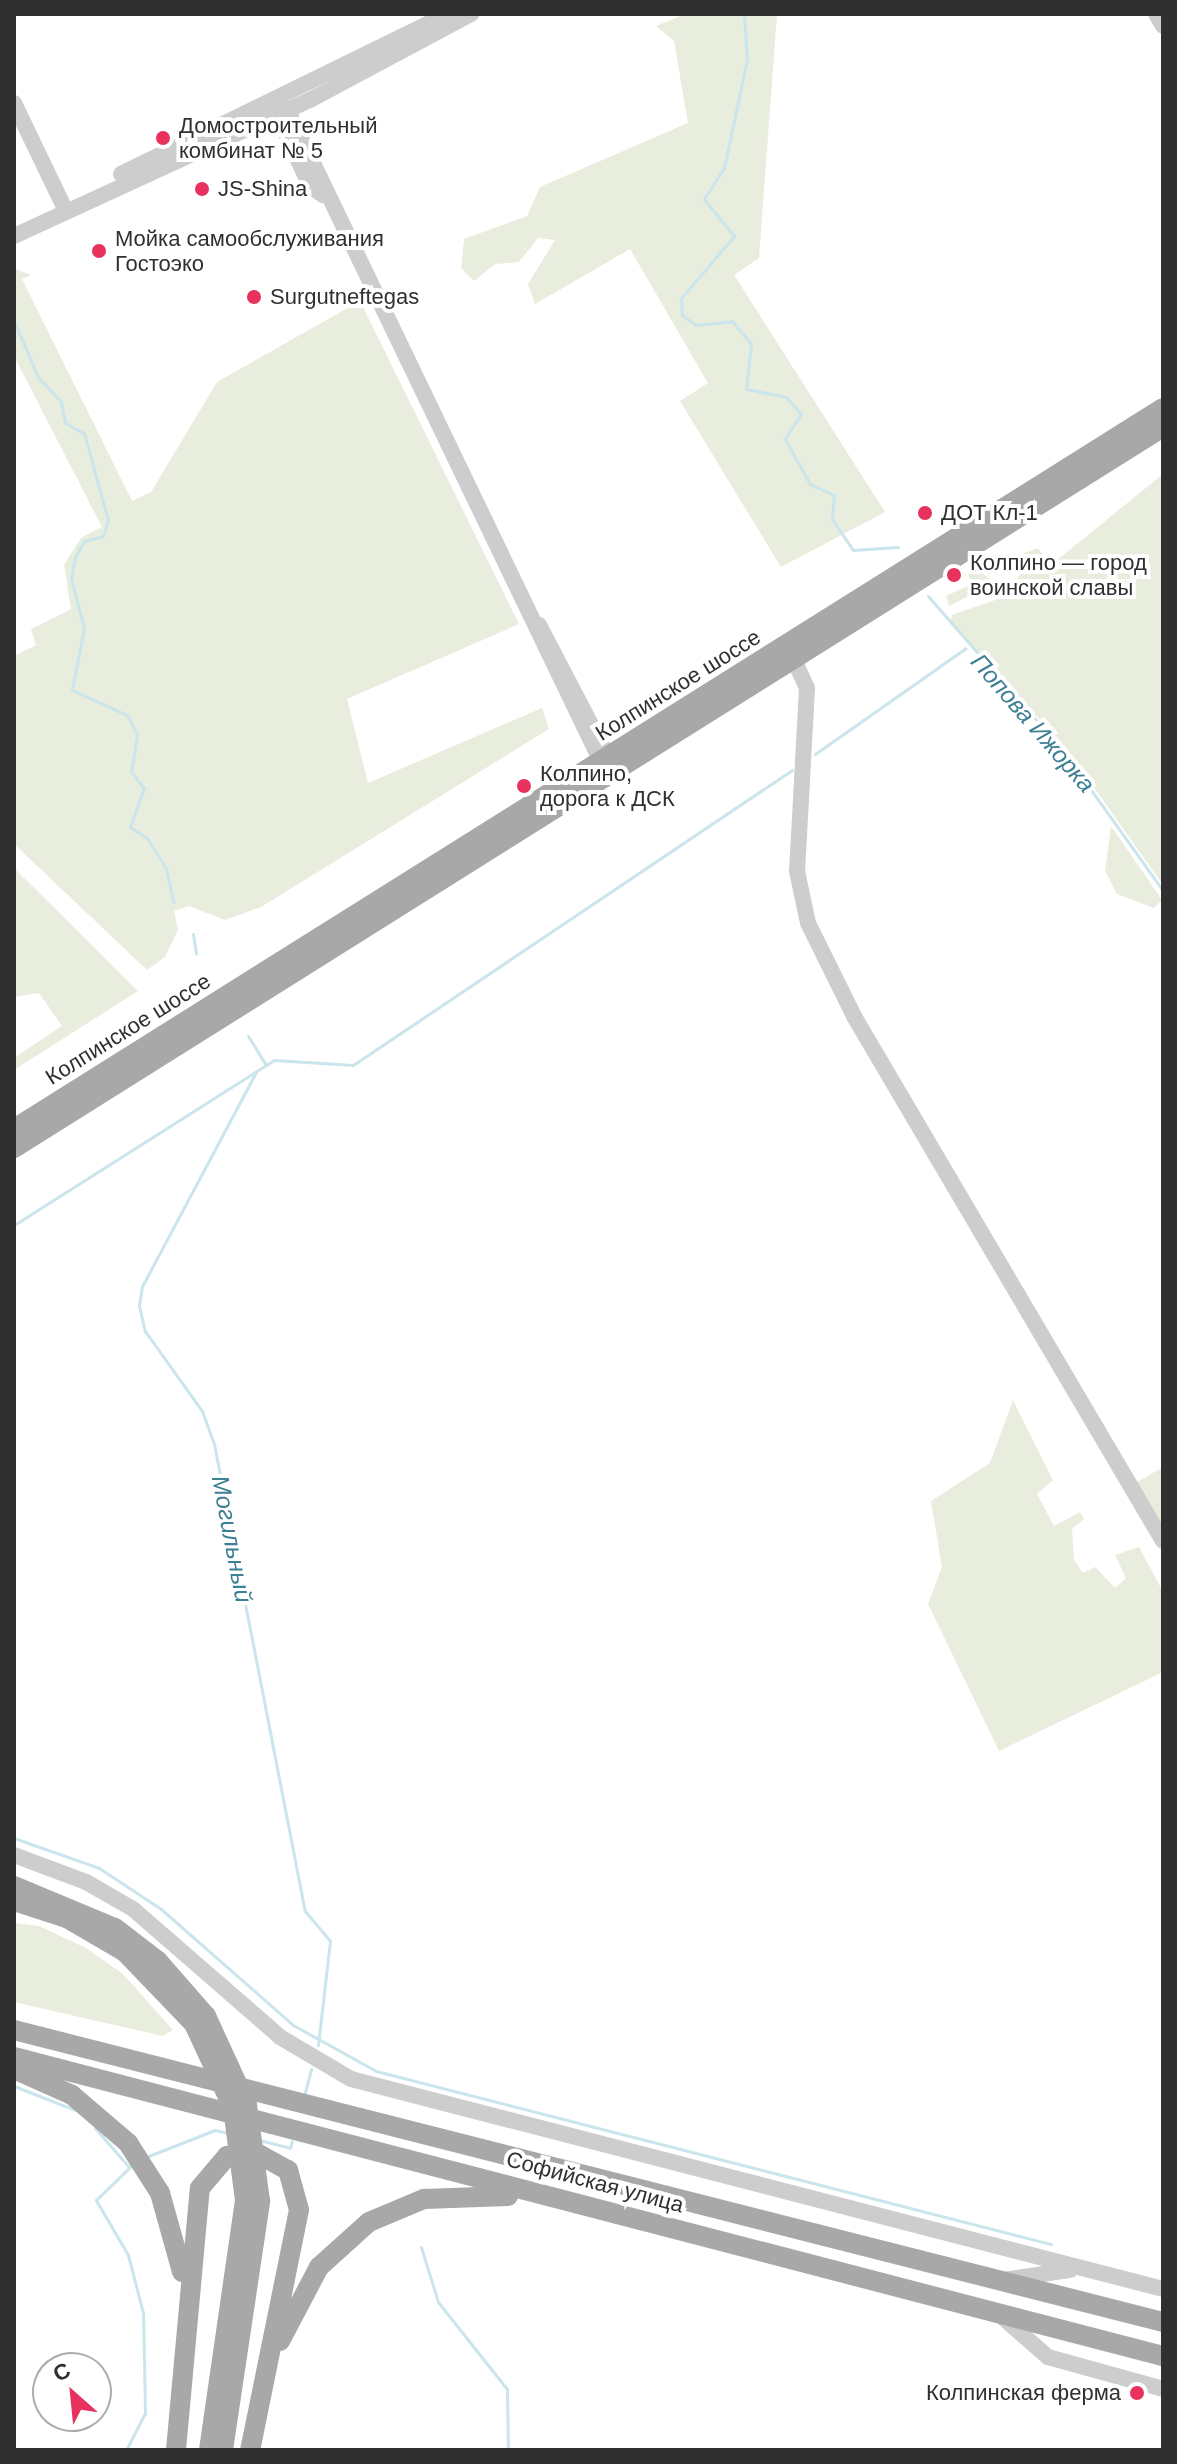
<!DOCTYPE html>
<html>
<head>
<meta charset="utf-8">
<style>
	body { margin:0 }
	#map { position:relative; width:1177px; height:2464px; overflow:hidden; background:#fff; font-family:Helvetica,sans-serif }
	div>[style] { position:absolute }
	[style*='--x'] { left:calc(var(--x)*1px); top:calc(var(--y)*1px); width:calc(var(--w)*1px); rotate:calc(var(--a)*1deg) }
	.green>* { inset:0; background:#e8eddd }
	.stream>* { height:3px; margin:-1.5px; padding:0 1.5px; transform-origin:1.5px; border-radius:1.5px; background:#cae5ec }
	.minor>* { height:16px; margin:-8px; padding:0 8px; transform-origin:8px; border-radius:8px; background:#cdcdcd }
	.major>* { height:20px; margin:-10px; padding:0 10px; transform-origin:10px; border-radius:10px; background:#a8a8a8 }
	.major-bridge>* { height:20px; margin:-10px; padding:0 10px; transform-origin:10px; border-radius:10px; background:#a8a8a8 }
	.dots>* { width:22px; height:22px; translate:-50% -50%; box-sizing:border-box; border:4px solid #fff; border-radius:50% }
	span { translate:-50% -50%; white-space:nowrap; text-align:center; line-height:1.15; -webkit-text-stroke:8px #fff; paint-order:stroke }
	.poi-label { font-size:22px; color:#303030 }
	.left { translate:0 -50%; text-align:left }
	.right { translate:-100% -50%; text-align:right }
	.street-label { font-size:22px; color:#303030 }
	.water-label { font-size:24px; color:#3d7f93; font-style:italic }
	.frame { position:absolute; inset:0; border:16px solid #303030; pointer-events:none }
	.north { position:absolute; left:32px; top:2352px; width:80px; height:80px; box-sizing:border-box; background:#fff; border:2px solid #acacac; border-radius:50%; rotate:333deg; font-size:22px; font-weight:700; line-height:32px; text-align:center; color:#303030 }
	.north::after { content:''; display:block; margin:auto; width:28px; height:36px; background:#e6325d; clip-path:polygon(50% 0,100% 100%,50% 72%,0 100%) }
</style>
</head>
<body>
<div id="map">
	<div class="green">
		<div style="clip-path:polygon(685px 14px,777px 14px,759px 258px,734px 275px,885px 512px,781px 567px,680px 401px,708px 383px,630px 249px,535px 304px,528px 284px,555px 240px,538px 238px,519px 262px,495px 264px,474px 281px,461px 268px,464px 239px,527px 216px,540px 187px,688px 123px,674px 41px,656px 26px)"></div>
		<div style="clip-path:polygon(16px 269px,31px 275px,22px 279px,132px 501px,151px 492px,217px 382px,360px 301px,519px 624px,347px 699px,368px 783px,542px 708px,549px 729px,261px 907px,225px 920px,189px 906px,174px 911px,178px 930px,165px 957px,147px 970px,14px 844px,14px 656px,36px 645px,31px 629px,71px 609px,64px 565px,81px 538px,102px 527px,14px 356px)"></div>
		<div style="clip-path:polygon(1163px 474px,1163px 885px,1066px 748px,950px 623px,952px 615px,1001px 598px,1028px 565px,1024px 553px,1038px 548px,1051px 565px)"></div>
		<div style="clip-path:polygon(979px 570px,994px 583px,949px 606px,946px 596px,972px 584px,968px 575px)"></div>
		<div style="clip-path:polygon(1111px 826px,1162px 900px,1154px 908px,1117px 894px,1105px 871px)"></div>
		<div style="clip-path:polygon(14px 868px,138px 991px,14px 1070px,14px 1058px,62px 1026px,39px 993px,14px 997px)"></div>
		<div style="clip-path:polygon(1013px 1400px,1053px 1480px,1037px 1494px,1054px 1526px,1080px 1512px,1084px 1519px,1072px 1529px,1074px 1560px,1083px 1573px,1095px 1567px,1115px 1588px,1126px 1578px,1115px 1555px,1139px 1547px,1163px 1592px,1163px 1672px,999px 1751px,928px 1604px,942px 1567px,931px 1501px,990px 1463px)"></div>
		<div style="clip-path:polygon(1163px 1467px,1163px 1528px,1132px 1485px)"></div>
		<div style="clip-path:polygon(14px 1923px,39px 1926px,86px 1948px,123px 1974px,173px 2030px,163px 2036px,14px 2002px)"></div>
	</div>
	<div class="stream">
		<div style="--x:744;--y:14;--w:45;--a:86.2"></div>
		<div style="--x:747;--y:59;--w:111;--a:101.9"></div>
		<div style="--x:724;--y:168;--w:37;--a:123"></div>
		<div style="--x:704;--y:199;--w:48;--a:51"></div>
		<div style="--x:734;--y:236;--w:82;--a:130.5"></div>
		<div style="--x:681;--y:298;--w:17;--a:87"></div>
		<div style="--x:682;--y:315;--w:17;--a:36"></div>
		<div style="--x:696;--y:325;--w:36;--a:-6"></div>
		<div style="--x:732;--y:321;--w:30;--a:50"></div>
		<div style="--x:751;--y:344;--w:45;--a:96.3"></div>
		<div style="--x:746;--y:389;--w:41;--a:11.3"></div>
		<div style="--x:786;--y:397;--w:23;--a:49"></div>
		<div style="--x:801;--y:414;--w:30;--a:123"></div>
		<div style="--x:785;--y:439;--w:51;--a:60.9"></div>
		<div style="--x:810;--y:484;--w:26;--a:25"></div>
		<div style="--x:834;--y:495;--w:24;--a:95"></div>
		<div style="--x:832;--y:519;--w:37;--a:56"></div>
		<div style="--x:853;--y:550;--w:45;--a:-3.8"></div>
		<div style="--x:14;--y:321;--w:61;--a:66.8"></div>
		<div style="--x:38;--y:377;--w:34;--a:47"></div>
		<div style="--x:61;--y:402;--w:21;--a:79"></div>
		<div style="--x:65;--y:423;--w:21;--a:28"></div>
		<div style="--x:84;--y:433;--w:90;--a:74.6"></div>
		<div style="--x:108;--y:520;--w:17;--a:107"></div>
		<div style="--x:103;--y:536;--w:20;--a:165"></div>
		<div style="--x:84;--y:541;--w:18;--a:119"></div>
		<div style="--x:75;--y:557;--w:22;--a:100"></div>
		<div style="--x:71;--y:579;--w:51;--a:75.1"></div>
		<div style="--x:84;--y:628;--w:63;--a:101"></div>
		<div style="--x:72;--y:690;--w:60;--a:24.4"></div>
		<div style="--x:127;--y:715;--w:22;--a:63"></div>
		<div style="--x:137;--y:735;--w:37;--a:99"></div>
		<div style="--x:131;--y:772;--w:21;--a:51"></div>
		<div style="--x:144;--y:788;--w:41;--a:109.7"></div>
		<div style="--x:130;--y:827;--w:20;--a:33"></div>
		<div style="--x:147;--y:838;--w:36;--a:58"></div>
		<div style="--x:166;--y:868;--w:35;--a:78"></div>
		<div style="--x:928;--y:596;--w:207;--a:48.9"></div>
		<div style="--x:1064;--y:752;--w:171;--a:54.5"></div>
		<div style="--x:815;--y:754;--w:184;--a:-35.1"></div>
		<div style="--x:193;--y:934;--w:20;--a:81"></div>
		<div style="--x:248;--y:1036;--w:34;--a:58"></div>
		<div style="--x:256;--y:1072;--w:242;--a:118"></div>
		<div style="--x:142;--y:1286;--w:20;--a:99"></div>
		<div style="--x:139;--y:1306;--w:26;--a:77"></div>
		<div style="--x:145;--y:1331;--w:98;--a:54.5"></div>
		<div style="--x:202;--y:1411;--w:35;--a:70"></div>
		<div style="--x:214;--y:1444;--w:476;--a:79"></div>
		<div style="--x:305;--y:1911;--w:39;--a:50"></div>
		<div style="--x:330;--y:1941;--w:105;--a:96.6"></div>
		<div style="--x:14;--y:1225;--w:308;--a:-32.4"></div>
		<div style="--x:274;--y:1060;--w:79;--a:3.6"></div>
		<div style="--x:353;--y:1065;--w:529;--a:-33.9"></div>
		<div style="--x:14;--y:1838;--w:90;--a:19.4"></div>
		<div style="--x:99;--y:1868;--w:74;--a:33.5"></div>
		<div style="--x:161;--y:1909;--w:176;--a:41.3"></div>
		<div style="--x:293;--y:2025;--w:95;--a:29"></div>
		<div style="--x:376;--y:2071;--w:697;--a:14.38"></div>
		<div style="--x:14;--y:2086;--w:66;--a:21.5"></div>
		<div style="--x:304;--y:2096;--w:28;--a:-75"></div>
		<div style="--x:95;--y:2128;--w:52;--a:48.9"></div>
		<div style="--x:259;--y:2140;--w:32;--a:14"></div>
		<div style="--x:290;--y:2148;--w:7;--a:-74"></div>
		<div style="--x:146;--y:2157;--w:74;--a:-21.4"></div>
		<div style="--x:215;--y:2130;--w:13;--a:13"></div>
		<div style="--x:421;--y:2247;--w:58;--a:72.8"></div>
		<div style="--x:438;--y:2302;--w:111;--a:51.6"></div>
		<div style="--x:507;--y:2389;--w:61;--a:89.1"></div>
		<div style="--x:126;--y:2450;--w:42;--a:-62.8"></div>
		<div style="--x:145;--y:2413;--w:100;--a:-91.1"></div>
		<div style="--x:143;--y:2313;--w:60;--a:-104.5"></div>
		<div style="--x:128;--y:2255;--w:64;--a:-120.2"></div>
		<div style="--x:96;--y:2200;--w:49;--a:-44.2"></div>
	</div>
	<div class="minor">
		<div style="--x:1156;--y:14;--w:14;--a:60"></div>
		<div style="--x:275;--y:102;--w:16;--a:35"></div>
		<div style="--x:288;--y:111;--w:731;--a:64.31"></div>
		<div style="--x:14;--y:103;--w:120;--a:64.3"></div>
		<div style="--x:274;--y:108;--w:86;--a:65.2"></div>
		<div style="--x:310;--y:186;--w:16;--a:35"></div>
		<div style="--x:121;--y:174;--w:364;--a:-26.1"></div>
		<div style="--x:14;--y:236;--w:326;--a:-24.7"></div>
		<div style="--x:310;--y:100;--w:183;--a:-28.1"></div>
		<div style="--x:539;--y:625;--w:156;--a:62.4"></div>
		<div style="--x:794;--y:660;--w:31;--a:65"></div>
		<div style="--x:807;--y:688;--w:183;--a:93.1"></div>
		<div style="--x:797;--y:871;--w:53;--a:78.1"></div>
		<div style="--x:808;--y:923;--w:106;--a:63.7"></div>
		<div style="--x:855;--y:1018;--w:607;--a:59.51"></div>
		<div style="--x:14;--y:1855;--w:77;--a:20.6"></div>
		<div style="--x:86;--y:1882;--w:54;--a:29.9"></div>
		<div style="--x:133;--y:1909;--w:195;--a:41"></div>
		<div style="--x:280;--y:2037;--w:82;--a:30.6"></div>
		<div style="--x:351;--y:2079;--w:839;--a:14.5"></div>
		<div style="--x:1003;--y:2280;--w:68;--a:-8.5"></div>
		<div style="--x:1000;--y:2315;--w:64;--a:41.2"></div>
		<div style="--x:1048;--y:2357;--w:119;--a:15.5"></div>
	</div>
	<div class="major">
		<div style="--x:14;--y:1129;--w:1356;--a:-32.11"></div>
		<div style="--x:14;--y:1148;--w:1356;--a:-32.11"></div>
		<div style="--x:14;--y:1886;--w:109;--a:22.6"></div>
		<div style="--x:115;--y:1928;--w:54;--a:37.5"></div>
		<div style="--x:158;--y:1961;--w:73;--a:48.9"></div>
		<div style="--x:14;--y:1901;--w:56;--a:17.8"></div>
		<div style="--x:67;--y:1918;--w:67;--a:30.4"></div>
		<div style="--x:125;--y:1952;--w:100;--a:46.2"></div>
		<div style="--x:14;--y:2030;--w:1186;--a:14.26"></div>
		<div style="--x:14;--y:2057;--w:1187;--a:14.59"></div>
		<div style="--x:14;--y:2069;--w:64;--a:24.1"></div>
		<div style="--x:72;--y:2095;--w:74;--a:40.6"></div>
		<div style="--x:128;--y:2143;--w:59;--a:57.4"></div>
		<div style="--x:160;--y:2193;--w:82;--a:74.4"></div>
		<div style="--x:280;--y:2341;--w:84;--a:-62.2"></div>
		<div style="--x:319;--y:2267;--w:67;--a:-42"></div>
		<div style="--x:369;--y:2222;--w:60;--a:-22.7"></div>
		<div style="--x:424;--y:2199;--w:84;--a:-2"></div>
		<div style="--x:176;--y:2450;--w:263;--a:-84.8"></div>
		<div style="--x:200;--y:2188;--w:42;--a:-49.8"></div>
		<div style="--x:227;--y:2156;--w:28;--a:-8"></div>
		<div style="--x:255;--y:2152;--w:38;--a:29"></div>
		<div style="--x:288;--y:2170;--w:41;--a:74.6"></div>
		<div style="--x:299;--y:2210;--w:245;--a:101.5"></div>
		<div style="--x:209;--y:2450;--w:253;--a:-81.8"></div>
		<div style="--x:223;--y:2450;--w:252;--a:-81.5"></div>
	</div>
	<div class="major-bridge">
		<div style="--x:206;--y:2016;--w:98;--a:65.3"></div>
		<div style="--x:247;--y:2105;--w:97;--a:82.3"></div>
		<div style="--x:194;--y:2024;--w:93;--a:65.1"></div>
		<div style="--x:233;--y:2108;--w:93;--a:82.6"></div>
	</div>
	<div class="dots">
		<div style="left:163px;top:138px;background:#e6325d"></div>
		<div style="left:202px;top:189px;background:#e6325d"></div>
		<div style="left:99px;top:251px;background:#e6325d"></div>
		<div style="left:254px;top:297px;background:#e6325d"></div>
		<div style="left:925px;top:513px;background:#e6325d"></div>
		<div style="left:954px;top:575px;background:#e6325d"></div>
		<div style="left:524px;top:786px;background:#e6325d"></div>
		<div style="left:1137px;top:2393px;background:#e6325d"></div>
	</div>
	<div class="poi-label">
		<span class="left" style="left:179px;top:138px">Домостроительный<br>комбинат № 5</span>
		<span class="left" style="left:218px;top:189px">JS-Shina</span>
		<span class="left" style="left:115px;top:251px">Мойка самообслуживания<br>Гостоэко</span>
		<span class="left" style="left:270px;top:297px">Surgutneftegas</span>
		<span class="left" style="left:941px;top:513px">ДОТ Кл-1</span>
		<span class="left" style="left:970px;top:575px">Колпино — город<br>воинской славы</span>
		<span class="left" style="left:540px;top:786px">Колпино,<br>дорога к ДСК</span>
		<span class="right" style="left:1121px;top:2393px">Колпинская ферма</span>
	</div>
	<div class="street-label">
		<span style="left:678px;top:685px;rotate:-32deg">Колпинское шоссе</span>
		<span style="left:128px;top:1029px;rotate:-32deg">Колпинское шоссе</span>
		<span style="left:595px;top:2182px;rotate:15deg">Софийская улица</span>
	</div>
	<div class="water-label">
		<span style="left:1033px;top:723px;rotate:49deg">Попова Ижорка</span>
		<span style="left:232px;top:1539px;rotate:79deg">Могильный</span>
	</div>
	<div class="frame"></div>
	<div class="north">С</div>
</div>
</body>
</html>
